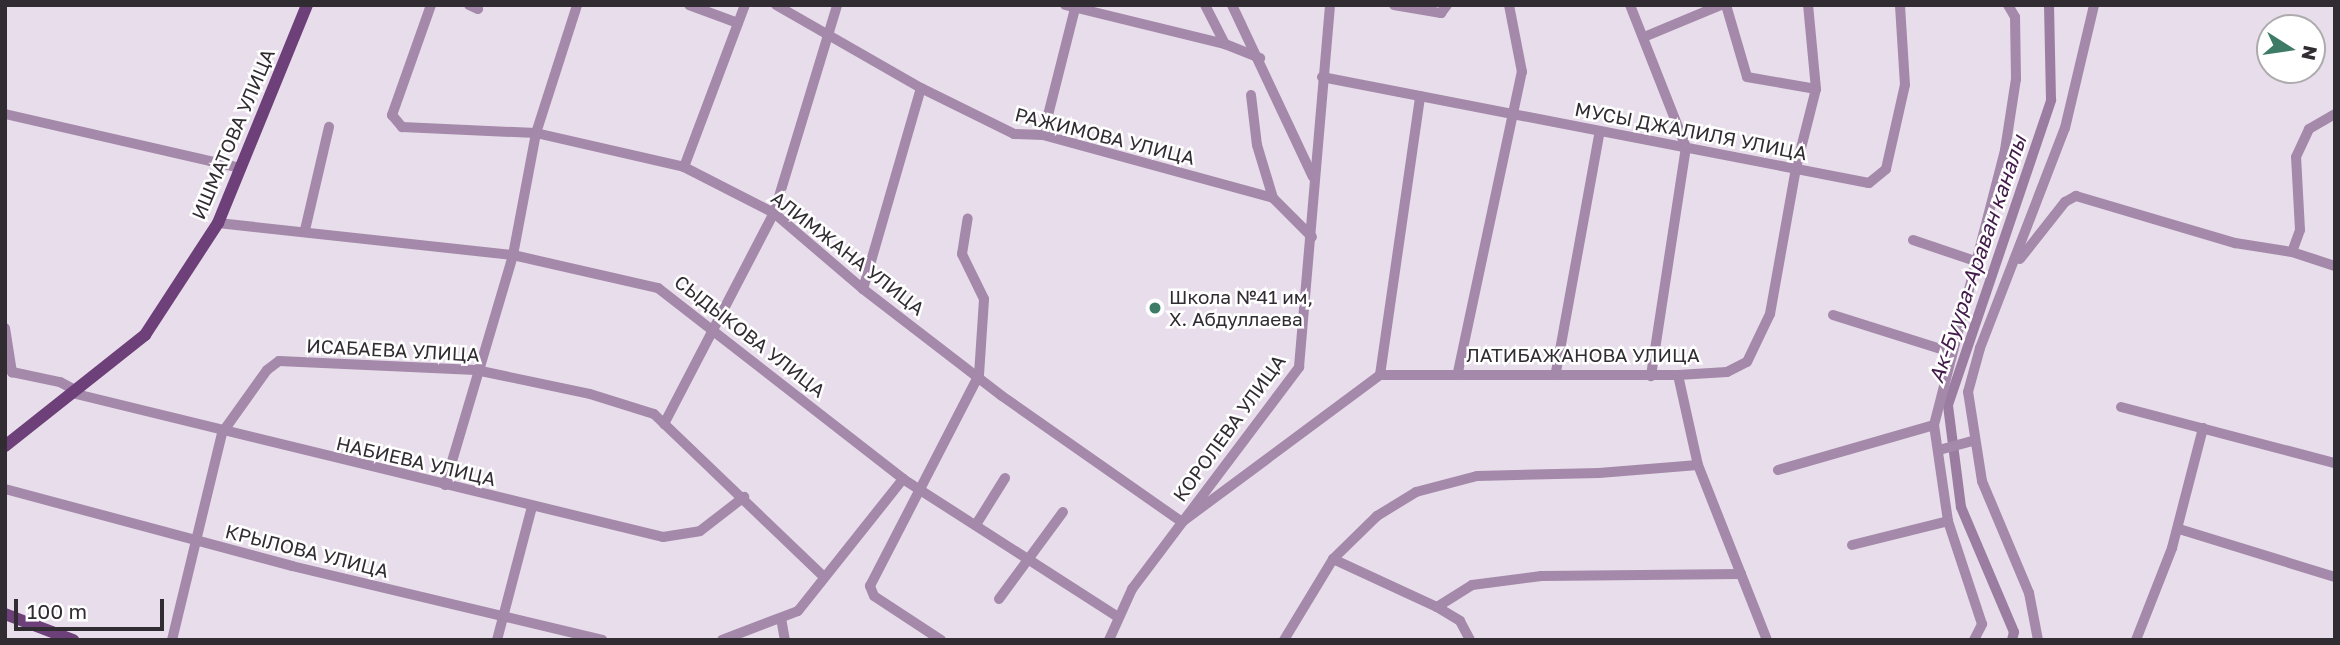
<!DOCTYPE html>
<html>
<head>
<meta charset="utf-8">
<style>
	body { margin:0 }
	#map { position:relative; width:2340px; height:645px; overflow:hidden; background:#e8ddea; font-family:"Golos Text",sans-serif }
	div>[style] { position:absolute }
	[style*='--x'] { left:calc(var(--x)*1px); top:calc(var(--y)*1px); width:calc(var(--w)*1px); rotate:calc(var(--a)*1deg) }
	.canal>* { height:10px; margin:-5px; padding:0 5px; transform-origin:5px; border-radius:5px; background:#9b7da2 }
	.minor>* { height:10px; margin:-5px; padding:0 5px; transform-origin:5px; border-radius:5px; background:#a489aa }
	.major>* { height:12px; margin:-6px; padding:0 6px; transform-origin:6px; border-radius:6px; background:#6e407a }
	.dots>* { width:19px; height:19px; translate:-50% -50%; box-sizing:border-box; border:4px solid #fff; border-radius:50% }
	span { translate:-50% -50%; white-space:nowrap; text-align:center; line-height:1.15; -webkit-text-stroke:5px #fff; paint-order:stroke }
	.street-label { font-size:19px; color:#312c32 }
	.poi-label { font-size:19px; color:#312c32 }
	.left { translate:0 -50%; text-align:left }
	.water-label { font-size:21px; color:#421b4b; font-style:italic }
	.frame { position:absolute; inset:0; border:7px solid #312c32; pointer-events:none }
	.north { position:absolute; left:2256px; top:14px; width:70px; height:70px; box-sizing:border-box; background:#fff; border:2px solid #adabad; border-radius:50%; rotate:102deg; font-size:19px; font-weight:700; line-height:28px; text-align:center; color:#312c32 }
	.north::after { content:''; display:block; margin:auto; width:24px; height:32px; background:#3d7b66; clip-path:polygon(50% 0,100% 100%,50% 72%,0 100%) }
	.scale { position:absolute; left:14px; top:599px; width:150px; height:32px; box-sizing:border-box; border:4px solid #312c32; border-top:0; padding-left:9px; font-size:21px; line-height:24px; white-space:nowrap; color:#312c32; -webkit-text-stroke:5px #fff; paint-order:stroke }
</style>
</head>
<body>
<div id="map">
	<div class="canal">
		<div style="--x:2012;--y:640;--w:8;--a:-76"></div>
		<div style="--x:2014;--y:632;--w:136;--a:-113"></div>
		<div style="--x:1961;--y:507;--w:103;--a:-97.3"></div>
		<div style="--x:1948;--y:405;--w:322;--a:-71.3"></div>
		<div style="--x:2051;--y:100;--w:95;--a:-91.2"></div>
	</div>
	<div class="minor">
		<div style="--x:431;--y:5;--w:117;--a:109.5"></div>
		<div style="--x:392;--y:115;--w:16;--a:50"></div>
		<div style="--x:402;--y:127;--w:134;--a:2.6"></div>
		<div style="--x:536;--y:133;--w:152;--a:12.9"></div>
		<div style="--x:684;--y:167;--w:101;--a:27.1"></div>
		<div style="--x:774;--y:213;--w:117;--a:40.5"></div>
		<div style="--x:863;--y:289;--w:175;--a:37.6"></div>
		<div style="--x:1002;--y:396;--w:220;--a:35"></div>
		<div style="--x:1182;--y:522;--w:247;--a:-36.6"></div>
		<div style="--x:1380;--y:375;--w:298;--a:0"></div>
		<div style="--x:1678;--y:375;--w:49;--a:-3.5"></div>
		<div style="--x:1727;--y:372;--w:22;--a:-27"></div>
		<div style="--x:1747;--y:362;--w:53;--a:-64.4"></div>
		<div style="--x:1770;--y:314;--w:148;--a:-79.9"></div>
		<div style="--x:1796;--y:168;--w:81;--a:-75.8"></div>
		<div style="--x:1816;--y:89;--w:84;--a:-95.4"></div>
		<div style="--x:469;--y:5;--w:10;--a:24"></div>
		<div style="--x:689;--y:5;--w:52;--a:20.2"></div>
		<div style="--x:776;--y:5;--w:167;--a:29.8"></div>
		<div style="--x:921;--y:88;--w:104;--a:26.3"></div>
		<div style="--x:1014;--y:134;--w:29;--a:2"></div>
		<div style="--x:1043;--y:135;--w:238;--a:15.3"></div>
		<div style="--x:1273;--y:198;--w:55;--a:45"></div>
		<div style="--x:1065;--y:5;--w:165;--a:13.7"></div>
		<div style="--x:1225;--y:44;--w:38;--a:22"></div>
		<div style="--x:1205;--y:5;--w:44;--a:62.9"></div>
		<div style="--x:1232;--y:5;--w:190;--a:64.8"></div>
		<div style="--x:1394;--y:5;--w:48;--a:9.7"></div>
		<div style="--x:1441;--y:13;--w:10;--a:-53"></div>
		<div style="--x:1630;--y:5;--w:153;--a:68.5"></div>
		<div style="--x:1686;--y:147;--w:232;--a:98.7"></div>
		<div style="--x:1726;--y:5;--w:75;--a:73.7"></div>
		<div style="--x:1747;--y:77;--w:70;--a:9.9"></div>
		<div style="--x:1644;--y:37;--w:83;--a:-22.6"></div>
		<div style="--x:1322;--y:77;--w:557;--a:10.97"></div>
		<div style="--x:1869;--y:183;--w:22;--a:-39"></div>
		<div style="--x:1886;--y:169;--w:86;--a:-77.3"></div>
		<div style="--x:1905;--y:85;--w:80;--a:-93.6"></div>
		<div style="--x:1251;--y:95;--w:50;--a:83.2"></div>
		<div style="--x:1257;--y:145;--w:55;--a:73.2"></div>
		<div style="--x:5;--y:114;--w:241;--a:12.9"></div>
		<div style="--x:1043;--y:135;--w:134;--a:-75.8"></div>
		<div style="--x:684;--y:167;--w:173;--a:-69.4"></div>
		<div style="--x:218;--y:223;--w:297;--a:6.2"></div>
		<div style="--x:513;--y:255;--w:149;--a:12.8"></div>
		<div style="--x:658;--y:288;--w:311;--a:37.9"></div>
		<div style="--x:903;--y:479;--w:255;--a:32.7"></div>
		<div style="--x:305;--y:230;--w:106;--a:-76.9"></div>
		<div style="--x:1913;--y:240;--w:65;--a:18.7"></div>
		<div style="--x:2292;--y:252;--w:23;--a:-70"></div>
		<div style="--x:2300;--y:230;--w:73;--a:-93.1"></div>
		<div style="--x:2296;--y:157;--w:31;--a:-65"></div>
		<div style="--x:2309;--y:129;--w:30;--a:-30"></div>
		<div style="--x:2020;--y:259;--w:73;--a:-51.7"></div>
		<div style="--x:2065;--y:202;--w:13;--a:-29"></div>
		<div style="--x:2076;--y:196;--w:166;--a:16.5"></div>
		<div style="--x:2235;--y:243;--w:58;--a:9"></div>
		<div style="--x:2292;--y:252;--w:45;--a:18"></div>
		<div style="--x:863;--y:289;--w:209;--a:-73.9"></div>
		<div style="--x:1833;--y:315;--w:123;--a:17.5"></div>
		<div style="--x:5;--y:328;--w:45;--a:81"></div>
		<div style="--x:12;--y:372;--w:49;--a:11.8"></div>
		<div style="--x:60;--y:382;--w:17;--a:28"></div>
		<div style="--x:1458;--y:372;--w:307;--a:-78"></div>
		<div style="--x:1522;--y:72;--w:68;--a:-101"></div>
		<div style="--x:1556;--y:372;--w:245;--a:-79.7"></div>
		<div style="--x:1380;--y:375;--w:282;--a:-81.8"></div>
		<div style="--x:1678;--y:375;--w:92;--a:77.5"></div>
		<div style="--x:1698;--y:465;--w:188;--a:68.5"></div>
		<div style="--x:72;--y:393;--w:608;--a:13.69"></div>
		<div style="--x:663;--y:537;--w:37;--a:-9"></div>
		<div style="--x:700;--y:531;--w:56;--a:-37.7"></div>
		<div style="--x:2121;--y:407;--w:221;--a:14.7"></div>
		<div style="--x:664;--y:424;--w:238;--a:-62.5"></div>
		<div style="--x:774;--y:213;--w:217;--a:-73.1"></div>
		<div style="--x:1939;--y:450;--w:35;--a:-15"></div>
		<div style="--x:1778;--y:470;--w:162;--a:-16.1"></div>
		<div style="--x:445;--y:485;--w:240;--a:-73.5"></div>
		<div style="--x:513;--y:255;--w:124;--a:-79.3"></div>
		<div style="--x:536;--y:133;--w:134;--a:-72.2"></div>
		<div style="--x:5;--y:489;--w:297;--a:15"></div>
		<div style="--x:292;--y:566;--w:319;--a:13.4"></div>
		<div style="--x:977;--y:523;--w:53;--a:-58.1"></div>
		<div style="--x:2179;--y:529;--w:163;--a:17.1"></div>
		<div style="--x:1852;--y:545;--w:99;--a:-14"></div>
		<div style="--x:1333;--y:559;--w:115;--a:24.8"></div>
		<div style="--x:1437;--y:607;--w:27;--a:31"></div>
		<div style="--x:1460;--y:621;--w:21;--a:62"></div>
		<div style="--x:999;--y:599;--w:108;--a:-53.7"></div>
		<div style="--x:1437;--y:607;--w:41;--a:-32.2"></div>
		<div style="--x:1472;--y:585;--w:70;--a:-7.4"></div>
		<div style="--x:1541;--y:576;--w:200;--a:-0.6"></div>
		<div style="--x:781;--y:618;--w:22;--a:80"></div>
		<div style="--x:172;--y:640;--w:213;--a:-76.4"></div>
		<div style="--x:222;--y:433;--w:77;--a:-54.5"></div>
		<div style="--x:267;--y:370;--w:15;--a:-37"></div>
		<div style="--x:279;--y:361;--w:197;--a:2.6"></div>
		<div style="--x:476;--y:370;--w:116;--a:11.9"></div>
		<div style="--x:590;--y:394;--w:67;--a:17.4"></div>
		<div style="--x:654;--y:414;--w:234;--a:43.8"></div>
		<div style="--x:497;--y:640;--w:138;--a:-75.3"></div>
		<div style="--x:722;--y:640;--w:81;--a:-20.9"></div>
		<div style="--x:798;--y:611;--w:169;--a:-51.5"></div>
		<div style="--x:941;--y:640;--w:80;--a:-146.7"></div>
		<div style="--x:874;--y:596;--w:11;--a:-112"></div>
		<div style="--x:870;--y:586;--w:237;--a:-62.7"></div>
		<div style="--x:979;--y:375;--w:76;--a:-86.2"></div>
		<div style="--x:984;--y:299;--w:50;--a:-116.1"></div>
		<div style="--x:962;--y:254;--w:36;--a:-81"></div>
		<div style="--x:1109;--y:640;--w:56;--a:-65.7"></div>
		<div style="--x:1132;--y:589;--w:278;--a:-53"></div>
		<div style="--x:1299;--y:367;--w:363;--a:-85.1"></div>
		<div style="--x:1284;--y:640;--w:95;--a:-58.8"></div>
		<div style="--x:1333;--y:559;--w:62;--a:-44.3"></div>
		<div style="--x:1377;--y:516;--w:46;--a:-31.6"></div>
		<div style="--x:1416;--y:492;--w:63;--a:-14.7"></div>
		<div style="--x:1477;--y:476;--w:122;--a:-1.4"></div>
		<div style="--x:1599;--y:473;--w:99;--a:-4.6"></div>
		<div style="--x:1974;--y:640;--w:18;--a:-63"></div>
		<div style="--x:1982;--y:624;--w:108;--a:-108.3"></div>
		<div style="--x:1948;--y:521;--w:97;--a:-98.3"></div>
		<div style="--x:1934;--y:425;--w:284;--a:-75.5"></div>
		<div style="--x:2005;--y:150;--w:72;--a:-81.2"></div>
		<div style="--x:2016;--y:79;--w:62;--a:-90.9"></div>
		<div style="--x:2015;--y:17;--w:14;--a:-120"></div>
		<div style="--x:2038;--y:640;--w:48;--a:-100.8"></div>
		<div style="--x:2029;--y:593;--w:121;--a:-112.8"></div>
		<div style="--x:1982;--y:481;--w:90;--a:-98.9"></div>
		<div style="--x:1968;--y:392;--w:46;--a:-74.7"></div>
		<div style="--x:1980;--y:348;--w:236;--a:-68.9"></div>
		<div style="--x:2065;--y:128;--w:126;--a:-76.7"></div>
		<div style="--x:2136;--y:640;--w:99;--a:-68.6"></div>
		<div style="--x:2172;--y:548;--w:124;--a:-75.5"></div>
	</div>
	<div class="major">
		<div style="--x:5;--y:446;--w:179;--a:-38.4"></div>
		<div style="--x:145;--y:335;--w:134;--a:-56.9"></div>
		<div style="--x:218;--y:223;--w:235;--a:-67.8"></div>
		<div style="--x:5;--y:614;--w:73;--a:20.9"></div>
	</div>
	<div class="dots">
		<div style="left:1155px;top:308px;background:#3d7b66"></div>
	</div>
	<div class="street-label">
		<span style="left:1691px;top:131px;rotate:11deg">МУСЫ ДЖАЛИЛЯ УЛИЦА</span>
		<span style="left:233px;top:134px;rotate:-67deg">ИШМАТОВА УЛИЦА</span>
		<span style="left:1105px;top:136px;rotate:14deg">РАЖИМОВА УЛИЦА</span>
		<span style="left:848px;top:253px;rotate:38deg">АЛИМЖАНА УЛИЦА</span>
		<span style="left:750px;top:336px;rotate:38deg">СЫДЫКОВА УЛИЦА</span>
		<span style="left:393px;top:350px;rotate:3deg">ИСАБАЕВА УЛИЦА</span>
		<span style="left:1583px;top:355px">ЛАТИБАЖАНОВА УЛИЦА</span>
		<span style="left:1229px;top:428px;rotate:-54deg">КОРОЛЕВА УЛИЦА</span>
		<span style="left:416px;top:461px;rotate:13deg">НАБИЕВА УЛИЦА</span>
		<span style="left:307px;top:551px;rotate:14deg">КРЫЛОВА УЛИЦА</span>
	</div>
	<div class="poi-label">
		<span class="left" style="left:1169px;top:308px">Школа №41 им,<br>Х. Абдуллаева</span>
	</div>
	<div class="water-label">
		<span style="left:1977px;top:259px;rotate:-71deg">Ак-Буура-Араван каналы</span>
	</div>
	<div class="frame"></div>
	<div class="north">N</div>
	<div class="scale">100 m</div>
</div>
</body>
</html>
